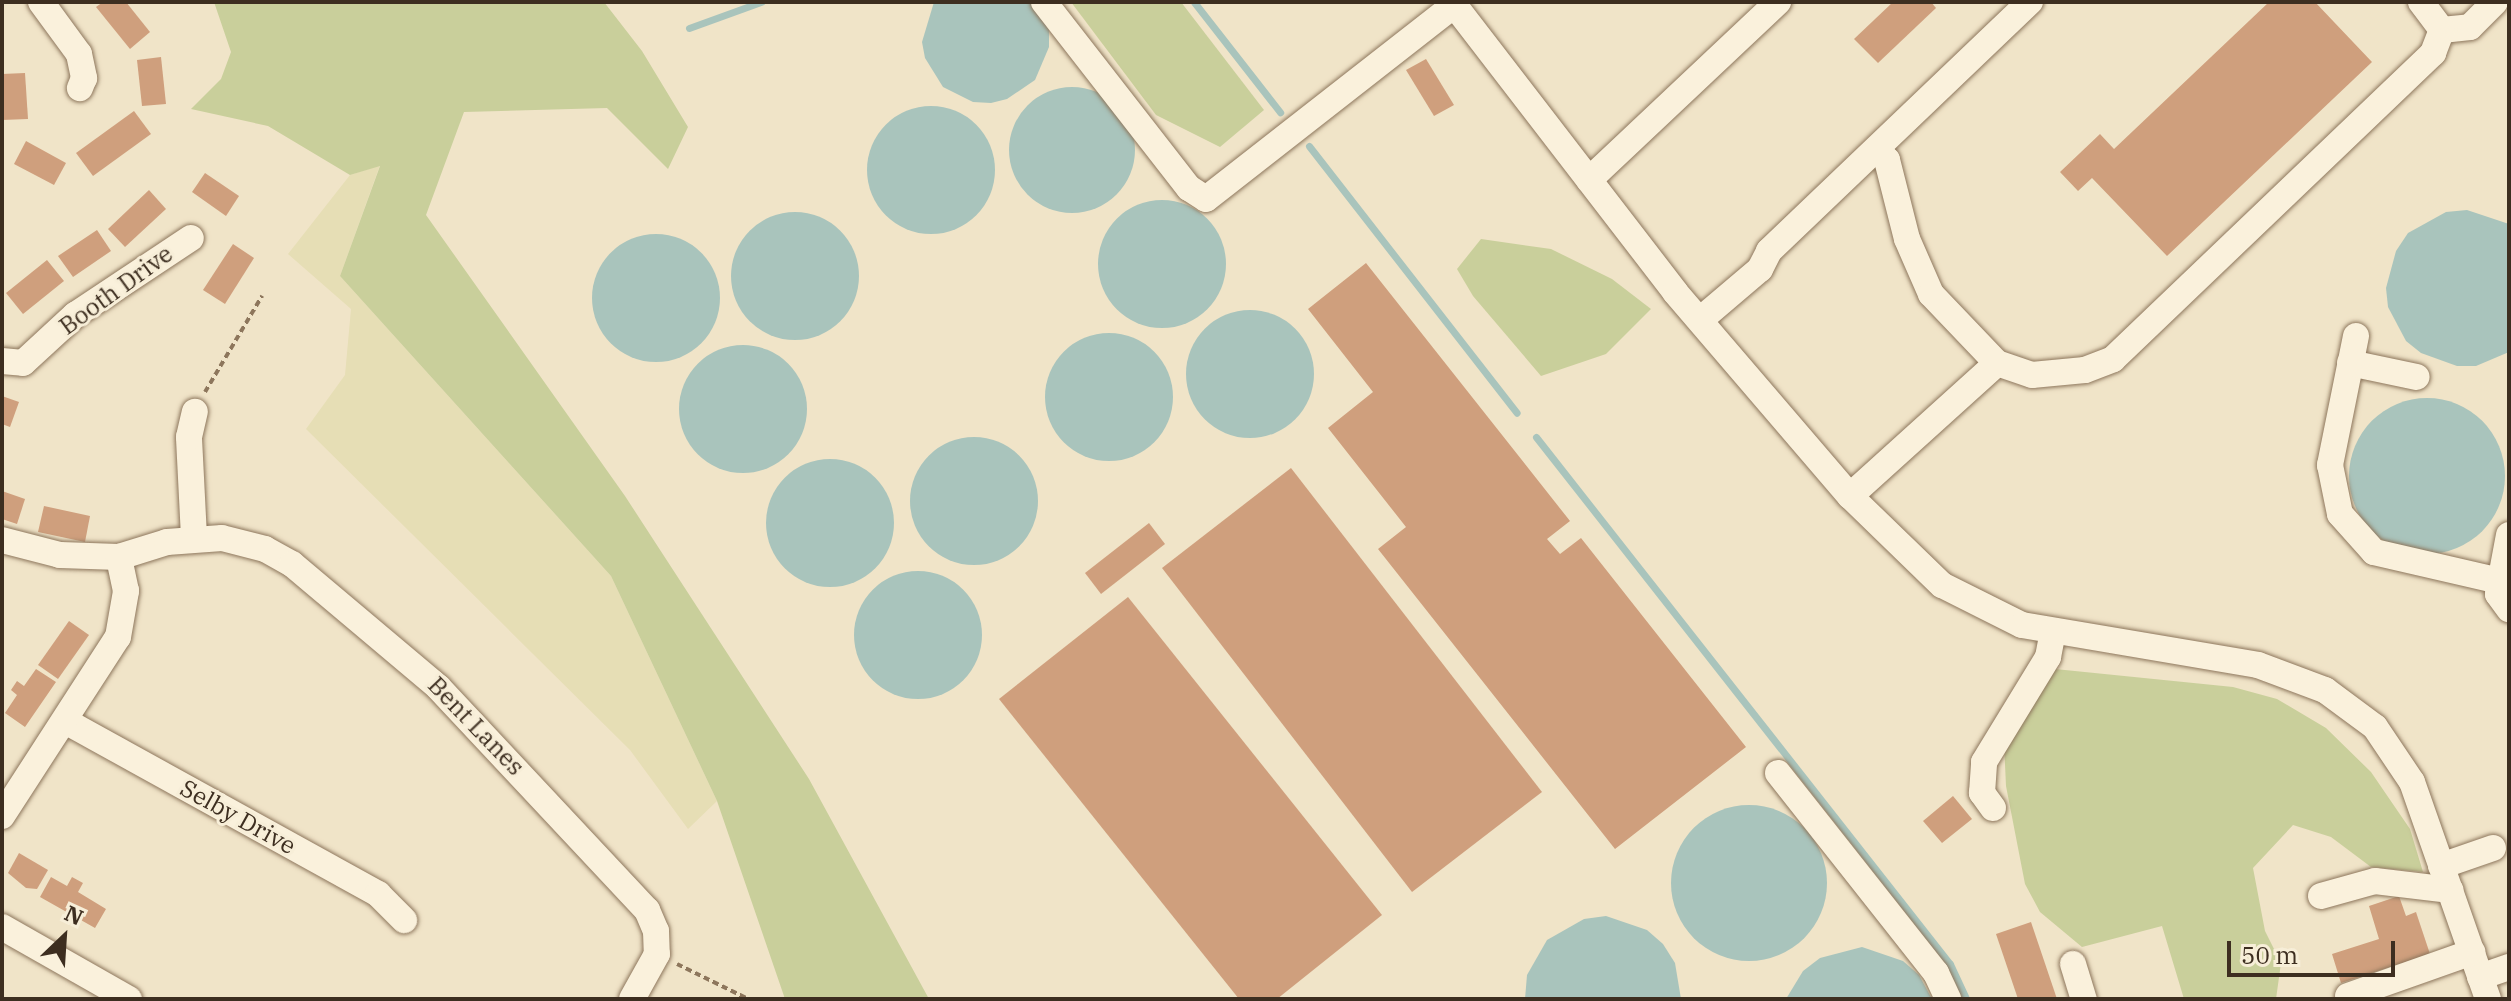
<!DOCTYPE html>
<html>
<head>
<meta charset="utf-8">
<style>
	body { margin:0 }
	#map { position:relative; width:2511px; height:1001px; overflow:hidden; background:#f0e4c8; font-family:"IBM Plex Serif",serif }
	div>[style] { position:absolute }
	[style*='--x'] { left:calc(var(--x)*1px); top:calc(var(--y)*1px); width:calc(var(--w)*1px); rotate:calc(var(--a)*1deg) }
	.farmland>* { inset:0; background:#e6deb5 }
	.green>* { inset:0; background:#c9cf9b }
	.water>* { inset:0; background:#a9c4bc }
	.round { border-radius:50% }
	.stream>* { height:7px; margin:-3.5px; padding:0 3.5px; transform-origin:3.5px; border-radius:3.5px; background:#a9c4bc }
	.building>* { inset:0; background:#cf9f7d }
	.path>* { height:4px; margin-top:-2px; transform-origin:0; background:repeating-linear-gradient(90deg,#8d765c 0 6px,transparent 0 10px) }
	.roads { filter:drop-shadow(0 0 2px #8d765c) drop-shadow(0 0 2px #8d765c) }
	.minor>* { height:26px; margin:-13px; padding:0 13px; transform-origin:13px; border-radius:13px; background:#faf1dc }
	span { translate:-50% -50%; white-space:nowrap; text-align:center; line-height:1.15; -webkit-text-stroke:6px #f7eed8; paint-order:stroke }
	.street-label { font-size:24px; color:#3d2e20 }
	.frame { position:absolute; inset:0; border:4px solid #3d2e20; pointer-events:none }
	.north { position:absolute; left:24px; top:897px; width:80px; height:80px; -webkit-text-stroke:6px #f7eed8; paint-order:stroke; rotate:25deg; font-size:22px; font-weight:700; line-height:32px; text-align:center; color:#3d2e20 }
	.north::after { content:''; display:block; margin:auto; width:28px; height:36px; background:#3d2e20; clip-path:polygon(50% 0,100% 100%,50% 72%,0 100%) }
	.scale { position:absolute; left:2227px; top:941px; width:168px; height:36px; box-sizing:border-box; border:4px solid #3d2e20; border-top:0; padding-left:10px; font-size:24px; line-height:28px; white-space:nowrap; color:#3d2e20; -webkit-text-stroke:6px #f7eed8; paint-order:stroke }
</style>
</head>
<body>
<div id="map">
	<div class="farmland">
		<div style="clip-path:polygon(380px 165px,340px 276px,611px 576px,717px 801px,688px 829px,630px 750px,306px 429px,345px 375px,351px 309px,288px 254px,350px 175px)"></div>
	</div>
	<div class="green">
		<div style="clip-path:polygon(214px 2px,604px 2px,642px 51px,688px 127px,668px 169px,607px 108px,464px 112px,426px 215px,625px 496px,809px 779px,929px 999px,785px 999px,717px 801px,611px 576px,340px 276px,380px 166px,350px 175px,268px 126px,191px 109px,221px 79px,231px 52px)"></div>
		<div style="clip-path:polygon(1071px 2px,1181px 2px,1264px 110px,1220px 147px,1156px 115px)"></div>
		<div style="clip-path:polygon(1481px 239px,1551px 249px,1612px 279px,1651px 309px,1606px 354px,1541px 376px,1473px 296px,1457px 269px)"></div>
		<div style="clip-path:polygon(2055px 669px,2233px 687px,2277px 699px,2326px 728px,2371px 772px,2410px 829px,2423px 872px,2371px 867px,2331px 837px,2293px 825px,2253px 868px,2265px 931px,2281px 963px,2276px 999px,2184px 999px,2162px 926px,2082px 947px,2040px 912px,2025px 884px,2006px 786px,2004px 743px)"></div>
	</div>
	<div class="water">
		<div style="clip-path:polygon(934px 2px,1037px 2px,1049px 30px,1049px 47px,1035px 80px,1007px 99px,991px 103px,973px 102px,943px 87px,925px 58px,922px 42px)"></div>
		<div class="round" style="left:1009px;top:87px;width:126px;height:126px"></div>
		<div class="round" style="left:867px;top:106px;width:128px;height:128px"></div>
		<div class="round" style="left:1098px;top:200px;width:128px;height:128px"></div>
		<div style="clip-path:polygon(2467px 210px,2509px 224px,2509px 352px,2476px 366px,2457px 366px,2421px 353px,2406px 341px,2388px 307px,2386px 288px,2396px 251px,2408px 233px,2446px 212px)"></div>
		<div class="round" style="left:731px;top:212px;width:128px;height:128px"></div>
		<div class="round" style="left:592px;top:234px;width:128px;height:128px"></div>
		<div class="round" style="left:1186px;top:310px;width:128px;height:128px"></div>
		<div class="round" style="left:1045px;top:333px;width:128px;height:128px"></div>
		<div class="round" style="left:679px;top:345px;width:128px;height:128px"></div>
		<div class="round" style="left:2349px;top:398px;width:156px;height:156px"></div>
		<div class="round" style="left:910px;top:437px;width:128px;height:128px"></div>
		<div class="round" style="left:766px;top:459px;width:128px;height:128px"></div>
		<div class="round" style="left:854px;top:571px;width:128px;height:128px"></div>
		<div class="round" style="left:1671px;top:805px;width:156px;height:156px"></div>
		<div style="clip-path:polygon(1606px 916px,1647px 930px,1663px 944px,1675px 963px,1681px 999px,1525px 999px,1527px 975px,1547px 940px,1584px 919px)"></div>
		<div style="clip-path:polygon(1862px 947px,1903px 961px,1919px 975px,1932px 999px,1786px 999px,1803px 971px,1820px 958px)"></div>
	</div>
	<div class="stream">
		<div style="--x:1194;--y:2;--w:140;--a:52"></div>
		<div style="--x:689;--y:28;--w:77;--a:-19.9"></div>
		<div style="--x:1309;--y:146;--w:338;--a:52.1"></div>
		<div style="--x:1536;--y:437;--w:670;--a:51.85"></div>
		<div style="--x:1950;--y:964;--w:38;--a:65"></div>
	</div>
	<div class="building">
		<div style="clip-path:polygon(103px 2px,126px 2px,150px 32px,130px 49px,96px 7px)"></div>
		<div style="clip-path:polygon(1893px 2px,1931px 2px,1936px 8px,1878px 63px,1854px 39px)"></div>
		<div style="clip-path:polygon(2269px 2px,2315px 2px,2372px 62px,2167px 256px,2092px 178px,2078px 191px,2060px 172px,2100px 134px,2114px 149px)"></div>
		<div style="clip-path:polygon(161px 57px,166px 104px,142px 106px,137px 60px)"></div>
		<div style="clip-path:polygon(1426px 59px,1454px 105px,1434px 116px,1406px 70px)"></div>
		<div style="clip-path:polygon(25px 73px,28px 119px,2px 120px,2px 74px)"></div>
		<div style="clip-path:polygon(134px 111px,151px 134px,93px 176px,76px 153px)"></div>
		<div style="clip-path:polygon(26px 141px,66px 163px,54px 185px,14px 164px)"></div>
		<div style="clip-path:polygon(205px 173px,239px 196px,226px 216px,192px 192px)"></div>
		<div style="clip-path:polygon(149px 190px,166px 209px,125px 247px,108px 229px)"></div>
		<div style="clip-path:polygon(97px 230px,111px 251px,73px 277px,58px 256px)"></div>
		<div style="clip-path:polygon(233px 244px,254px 258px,225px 304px,203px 290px)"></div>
		<div style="clip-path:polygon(47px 260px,64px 281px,23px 314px,6px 293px)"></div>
		<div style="clip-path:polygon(1366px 263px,1570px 521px,1547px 539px,1560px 554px,1581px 538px,1746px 747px,1615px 849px,1378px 549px,1406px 527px,1328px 428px,1373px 392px,1308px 309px)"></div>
		<div style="clip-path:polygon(2px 396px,19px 402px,10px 427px,2px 424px)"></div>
		<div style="clip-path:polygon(1291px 468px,1542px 792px,1412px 892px,1162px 568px)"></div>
		<div style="clip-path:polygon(2px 491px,25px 499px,17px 524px,2px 519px)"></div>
		<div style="clip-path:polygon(44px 506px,90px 516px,85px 542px,38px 532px)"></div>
		<div style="clip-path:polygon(1149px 523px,1165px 544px,1101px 594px,1085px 573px)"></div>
		<div style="clip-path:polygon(1128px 597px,1382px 915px,1277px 999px,1239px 999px,999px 699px)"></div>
		<div style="clip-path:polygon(69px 621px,89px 635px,58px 679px,38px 665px)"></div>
		<div style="clip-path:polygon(36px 669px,56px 682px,25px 727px,5px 713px,17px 695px,11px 690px,17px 681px,24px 686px)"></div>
		<div style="clip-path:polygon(1953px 796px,1972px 819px,1942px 843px,1923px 821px)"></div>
		<div style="clip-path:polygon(19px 853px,48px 870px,37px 889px,26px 888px,8px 873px)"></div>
		<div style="clip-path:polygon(51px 877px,67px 886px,72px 877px,83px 883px,78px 892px,106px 909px,95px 928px,40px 897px)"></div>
		<div style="clip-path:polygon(2399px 896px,2406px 916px,2416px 912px,2430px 954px,2341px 983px,2332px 954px,2379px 939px,2369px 906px)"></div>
		<div style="clip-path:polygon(2031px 922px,2057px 999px,2018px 999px,1996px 934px)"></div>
	</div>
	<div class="path">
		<div style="--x:205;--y:392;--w:112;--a:-59.3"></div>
		<div style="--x:677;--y:964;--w:79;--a:26.2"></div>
	</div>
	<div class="roads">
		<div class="minor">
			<div style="--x:41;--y:2;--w:64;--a:53.8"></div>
			<div style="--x:79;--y:54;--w:25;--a:78"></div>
			<div style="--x:84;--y:78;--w:11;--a:112"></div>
			<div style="--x:1044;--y:2;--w:236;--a:52.1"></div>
			<div style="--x:1189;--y:188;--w:20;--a:33"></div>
			<div style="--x:1206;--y:199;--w:315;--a:-38"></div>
			<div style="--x:1452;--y:2;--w:366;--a:52.4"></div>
			<div style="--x:1675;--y:292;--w:269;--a:49.4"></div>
			<div style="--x:1850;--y:496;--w:128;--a:44.1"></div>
			<div style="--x:1942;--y:585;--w:89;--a:26.6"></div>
			<div style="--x:2022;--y:625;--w:239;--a:9.6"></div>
			<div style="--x:2258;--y:665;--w:72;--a:20.5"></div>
			<div style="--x:2325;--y:690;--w:62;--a:36.5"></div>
			<div style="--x:2375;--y:727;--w:66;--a:56.1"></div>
			<div style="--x:2412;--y:782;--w:230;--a:70.7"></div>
			<div style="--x:2442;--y:30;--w:28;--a:-6"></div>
			<div style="--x:2470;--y:27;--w:35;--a:-45"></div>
			<div style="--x:1877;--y:149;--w:15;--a:48"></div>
			<div style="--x:1887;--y:160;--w:81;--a:75.8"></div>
			<div style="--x:1907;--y:239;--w:60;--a:66.4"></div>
			<div style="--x:1931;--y:294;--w:95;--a:46.3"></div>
			<div style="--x:1589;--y:180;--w:260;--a:-43.3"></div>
			<div style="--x:1700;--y:320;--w:79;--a:-40.4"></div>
			<div style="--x:1760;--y:269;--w:20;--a:-63"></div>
			<div style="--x:1769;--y:251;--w:361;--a:-43.7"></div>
			<div style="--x:2356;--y:336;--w:132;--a:101.4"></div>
			<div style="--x:2330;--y:465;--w:50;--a:78.5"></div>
			<div style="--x:2340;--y:514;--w:51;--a:48.2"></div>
			<div style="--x:2374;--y:552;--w:129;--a:13"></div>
			<div style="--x:2;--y:361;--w:21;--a:5"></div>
			<div style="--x:23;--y:363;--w:71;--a:-42.7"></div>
			<div style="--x:75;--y:315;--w:139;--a:-33.6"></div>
			<div style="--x:2350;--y:363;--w:68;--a:11.8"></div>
			<div style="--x:1850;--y:496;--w:198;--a:-42.1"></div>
			<div style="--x:1997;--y:363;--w:37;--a:19"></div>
			<div style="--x:2032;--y:375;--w:53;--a:-5.4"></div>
			<div style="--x:2085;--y:370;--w:30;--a:-21"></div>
			<div style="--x:2113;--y:359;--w:443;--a:-43.7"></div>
			<div style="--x:2433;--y:53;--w:25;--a:-69"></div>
			<div style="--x:2442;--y:30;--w:35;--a:-127"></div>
			<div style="--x:2509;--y:535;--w:60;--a:100.6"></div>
			<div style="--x:2498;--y:594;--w:19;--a:54"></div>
			<div style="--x:194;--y:537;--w:100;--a:-92.9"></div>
			<div style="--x:189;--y:437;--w:26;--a:-77"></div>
			<div style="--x:2;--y:540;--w:60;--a:14.5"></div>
			<div style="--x:60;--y:555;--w:59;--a:1.9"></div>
			<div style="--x:119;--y:557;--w:50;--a:-17.4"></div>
			<div style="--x:167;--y:542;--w:55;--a:-4.2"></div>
			<div style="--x:222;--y:538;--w:44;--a:14.3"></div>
			<div style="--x:265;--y:549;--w:31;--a:29"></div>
			<div style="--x:292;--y:564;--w:191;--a:40.1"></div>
			<div style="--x:438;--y:687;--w:306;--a:46.9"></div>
			<div style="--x:647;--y:910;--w:23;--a:67"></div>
			<div style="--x:656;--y:931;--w:23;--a:88"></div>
			<div style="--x:657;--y:954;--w:51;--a:119.1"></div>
			<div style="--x:65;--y:721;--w:358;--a:28.9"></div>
			<div style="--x:378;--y:894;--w:37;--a:45"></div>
			<div style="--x:1778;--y:773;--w:255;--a:51.7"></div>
			<div style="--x:1936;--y:973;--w:29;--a:65"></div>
			<div style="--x:1993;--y:808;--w:19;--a:-126"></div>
			<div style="--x:1982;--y:793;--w:31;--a:-86"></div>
			<div style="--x:1984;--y:762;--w:123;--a:-58.6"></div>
			<div style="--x:2048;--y:657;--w:26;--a:-79"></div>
			<div style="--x:2;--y:816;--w:213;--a:-57.1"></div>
			<div style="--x:118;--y:637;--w:47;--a:-80.1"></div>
			<div style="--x:126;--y:591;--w:35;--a:-102"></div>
			<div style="--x:2441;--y:866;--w:55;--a:-19.1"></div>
			<div style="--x:2321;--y:896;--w:56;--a:-15.5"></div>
			<div style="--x:2375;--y:881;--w:76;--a:6.8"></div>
			<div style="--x:2;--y:927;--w:146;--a:29.6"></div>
			<div style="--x:2073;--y:964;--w:37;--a:73"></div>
			<div style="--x:2480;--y:977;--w:31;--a:-19"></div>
			<div style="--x:2348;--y:996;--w:132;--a:-19.5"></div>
		</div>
	</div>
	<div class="street-label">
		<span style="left:116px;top:290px;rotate:-36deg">Booth Drive</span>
		<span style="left:476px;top:726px;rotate:46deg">Bent Lanes</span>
		<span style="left:238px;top:817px;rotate:29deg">Selby Drive</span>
	</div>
	<div class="frame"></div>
	<div class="north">N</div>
	<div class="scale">50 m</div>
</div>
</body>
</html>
